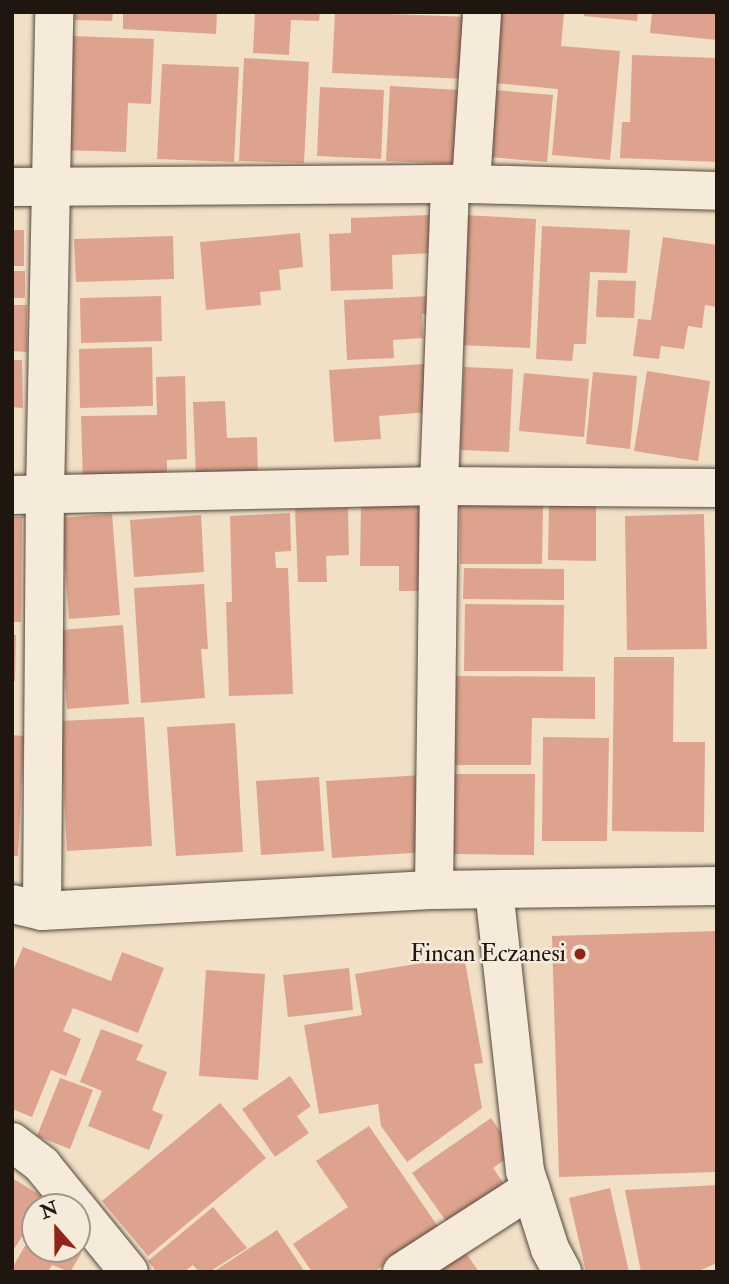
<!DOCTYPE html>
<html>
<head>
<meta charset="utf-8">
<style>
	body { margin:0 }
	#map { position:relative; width:729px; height:1284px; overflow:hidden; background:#f1dfc6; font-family:"IM FELL Double Pica",serif }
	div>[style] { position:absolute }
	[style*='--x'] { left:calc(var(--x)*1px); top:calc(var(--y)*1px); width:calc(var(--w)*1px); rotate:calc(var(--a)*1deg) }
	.building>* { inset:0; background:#dea38e }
	.roads { filter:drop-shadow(0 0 2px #54493d) drop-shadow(0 0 2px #54493d) }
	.minor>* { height:38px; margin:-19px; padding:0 19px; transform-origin:19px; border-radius:19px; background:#f6eada }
	.dots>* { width:19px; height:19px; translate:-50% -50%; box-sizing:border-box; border:4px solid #f6eada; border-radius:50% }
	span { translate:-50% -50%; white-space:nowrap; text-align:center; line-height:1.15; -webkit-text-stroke:5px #f6eada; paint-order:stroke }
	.poi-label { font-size:24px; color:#1f170f }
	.right { translate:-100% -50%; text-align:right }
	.frame { position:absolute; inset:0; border:14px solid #1f170f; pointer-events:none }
	.north { position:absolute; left:21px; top:1193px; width:70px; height:70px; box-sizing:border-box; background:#f6eada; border:2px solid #a09689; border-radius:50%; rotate:339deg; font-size:19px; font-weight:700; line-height:28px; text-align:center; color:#1f170f }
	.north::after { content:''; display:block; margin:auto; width:24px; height:32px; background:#8f2418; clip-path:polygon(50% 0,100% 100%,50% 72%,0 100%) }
</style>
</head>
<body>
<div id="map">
	<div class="building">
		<div style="clip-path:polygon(75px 12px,113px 12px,112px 21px,75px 20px)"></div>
		<div style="clip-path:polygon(123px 12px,217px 12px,216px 34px,123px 29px)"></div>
		<div style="clip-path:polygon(255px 12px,320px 12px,319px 21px,291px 20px,289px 55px,253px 53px)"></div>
		<div style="clip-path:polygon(335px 12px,471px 17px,468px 79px,332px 73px)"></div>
		<div style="clip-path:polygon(490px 12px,564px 12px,561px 46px,620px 51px,610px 160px,552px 155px,558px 89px,484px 82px)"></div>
		<div style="clip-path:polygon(585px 12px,638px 12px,637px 21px,584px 16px)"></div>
		<div style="clip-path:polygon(652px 12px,717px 12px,717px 40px,650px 33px)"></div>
		<div style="clip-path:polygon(70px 36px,154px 39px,151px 104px,128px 103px,126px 152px,64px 150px)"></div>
		<div style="clip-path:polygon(632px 55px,717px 58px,717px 162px,620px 158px,622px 122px,630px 122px)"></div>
		<div style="clip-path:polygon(244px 58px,309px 62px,304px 163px,239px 161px)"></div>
		<div style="clip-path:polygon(162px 64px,239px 67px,234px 162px,157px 159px)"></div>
		<div style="clip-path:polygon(390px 86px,459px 90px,456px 164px,386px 161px)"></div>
		<div style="clip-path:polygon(320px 87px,384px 90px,381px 159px,317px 156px)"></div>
		<div style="clip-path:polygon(482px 89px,553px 95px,547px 162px,476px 156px)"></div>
		<div style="clip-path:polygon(430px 215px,431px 253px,392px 255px,393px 289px,331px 291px,329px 234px,351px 233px,351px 218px)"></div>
		<div style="clip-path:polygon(464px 215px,536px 219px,530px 348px,458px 345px)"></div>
		<div style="clip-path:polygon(542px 226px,630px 230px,627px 273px,590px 272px,586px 344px,574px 344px,572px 361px,536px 359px)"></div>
		<div style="clip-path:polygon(12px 230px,24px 230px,24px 266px,12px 266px)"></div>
		<div style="clip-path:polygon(300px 233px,303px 267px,279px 270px,281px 290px,260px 292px,261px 305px,206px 310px,200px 242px)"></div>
		<div style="clip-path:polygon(173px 236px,174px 279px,76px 282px,74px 239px)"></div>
		<div style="clip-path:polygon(663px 237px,717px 245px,717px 307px,705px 305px,702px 328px,688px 326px,684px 349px,661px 346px,659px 359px,633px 356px,638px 319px,651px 320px)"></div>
		<div style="clip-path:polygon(12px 271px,25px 271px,25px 298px,12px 298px)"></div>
		<div style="clip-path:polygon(598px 280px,636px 281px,634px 318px,596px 317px)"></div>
		<div style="clip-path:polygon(161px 296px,162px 341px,81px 343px,80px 298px)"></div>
		<div style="clip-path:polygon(432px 296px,433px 313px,422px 314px,423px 338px,393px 340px,394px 358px,347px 360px,344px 300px)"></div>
		<div style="clip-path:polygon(12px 305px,27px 305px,27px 352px,12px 351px)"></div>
		<div style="clip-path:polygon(152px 347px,153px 406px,80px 408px,79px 349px)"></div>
		<div style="clip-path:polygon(12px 360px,22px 360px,23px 408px,12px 407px)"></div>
		<div style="clip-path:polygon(425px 364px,427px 412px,379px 416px,381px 439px,334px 442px,329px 370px)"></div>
		<div style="clip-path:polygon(464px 367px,513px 369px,509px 452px,460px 450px)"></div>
		<div style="clip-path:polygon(647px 371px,710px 381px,698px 461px,634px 451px)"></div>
		<div style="clip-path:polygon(593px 372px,637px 376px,630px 449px,586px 444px)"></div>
		<div style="clip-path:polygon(524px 373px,589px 379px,584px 437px,519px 431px)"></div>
		<div style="clip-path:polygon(185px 376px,187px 459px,167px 460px,167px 482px,83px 484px,81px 416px,157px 415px,156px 377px)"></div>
		<div style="clip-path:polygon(225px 401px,227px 438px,257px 437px,258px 475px,196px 478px,193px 402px)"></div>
		<div style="clip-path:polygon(361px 504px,422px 504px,427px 591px,399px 591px,399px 566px,360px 566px)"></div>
		<div style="clip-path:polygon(460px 504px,543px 504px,542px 564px,460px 564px)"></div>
		<div style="clip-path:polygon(549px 505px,596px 505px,596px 561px,548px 560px)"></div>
		<div style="clip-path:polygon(348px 508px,349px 555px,326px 556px,327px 582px,298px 582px,295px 509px)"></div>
		<div style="clip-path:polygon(290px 513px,291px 551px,275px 552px,276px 568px,288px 568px,293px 694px,229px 696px,226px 602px,232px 602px,230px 516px)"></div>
		<div style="clip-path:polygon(112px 514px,120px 615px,69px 619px,61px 518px)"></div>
		<div style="clip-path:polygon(704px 514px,707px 649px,627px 650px,625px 516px)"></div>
		<div style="clip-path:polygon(201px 515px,204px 572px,134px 577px,130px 520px)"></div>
		<div style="clip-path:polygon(12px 517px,22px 517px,21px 622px,12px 622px)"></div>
		<div style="clip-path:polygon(464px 568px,564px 569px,564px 600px,463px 599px)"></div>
		<div style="clip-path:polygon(204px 584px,208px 649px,201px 649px,205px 698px,141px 703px,134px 588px)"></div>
		<div style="clip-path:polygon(465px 604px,564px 605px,563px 671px,464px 671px)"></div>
		<div style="clip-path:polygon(123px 625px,129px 704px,67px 709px,61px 630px)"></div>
		<div style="clip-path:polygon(12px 635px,16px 635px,15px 681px,12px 681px)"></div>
		<div style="clip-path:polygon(614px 657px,674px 657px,673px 742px,705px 742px,704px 832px,612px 831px)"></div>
		<div style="clip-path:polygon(456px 676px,595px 677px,595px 719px,532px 718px,531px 765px,455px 765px)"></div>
		<div style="clip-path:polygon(144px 717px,152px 846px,67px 851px,60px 721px)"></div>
		<div style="clip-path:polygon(235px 723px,243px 852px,176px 856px,167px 727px)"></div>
		<div style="clip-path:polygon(12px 735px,24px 736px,18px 856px,12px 856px)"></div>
		<div style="clip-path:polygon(543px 737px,609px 738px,607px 841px,542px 841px)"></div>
		<div style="clip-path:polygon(455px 774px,535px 774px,534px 855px,454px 854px)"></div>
		<div style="clip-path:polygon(422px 775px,427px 852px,332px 858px,326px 781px)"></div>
		<div style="clip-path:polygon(319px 777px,324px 851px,261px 855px,256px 781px)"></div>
		<div style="clip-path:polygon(717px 931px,717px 1172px,559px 1177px,552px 936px)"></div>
		<div style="clip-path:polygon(23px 947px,111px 981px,122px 952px,164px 968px,138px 1033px,73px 1008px,63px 1031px,81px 1039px,66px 1076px,51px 1070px,32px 1117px,12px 1109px,12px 973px)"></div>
		<div style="clip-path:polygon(464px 956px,483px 1063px,474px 1064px,482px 1108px,407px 1162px,381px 1126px,378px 1104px,319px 1114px,304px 1025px,362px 1015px,355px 974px)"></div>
		<div style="clip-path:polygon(349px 968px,353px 1010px,288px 1017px,283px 975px)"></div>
		<div style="clip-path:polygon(206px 970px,265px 974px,258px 1080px,199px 1076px)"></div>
		<div style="clip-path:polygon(101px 1029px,143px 1045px,136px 1060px,167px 1072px,152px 1110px,163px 1115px,149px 1150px,88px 1126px,102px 1091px,80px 1082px)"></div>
		<div style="clip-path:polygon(290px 1076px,311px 1106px,297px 1116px,309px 1133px,275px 1157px,242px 1109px)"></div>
		<div style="clip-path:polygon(60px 1078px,93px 1090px,70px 1149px,37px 1136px)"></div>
		<div style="clip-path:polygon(220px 1103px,266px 1158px,148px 1256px,102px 1201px)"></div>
		<div style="clip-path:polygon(491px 1118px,515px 1153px,493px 1168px,510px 1192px,453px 1231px,412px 1173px)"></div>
		<div style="clip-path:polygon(369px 1126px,439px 1228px,374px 1272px,312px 1272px,293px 1244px,348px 1207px,316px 1161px)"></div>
		<div style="clip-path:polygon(12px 1178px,46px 1199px,41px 1207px,35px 1207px,35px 1217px,12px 1252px)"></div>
		<div style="clip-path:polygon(717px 1185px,717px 1263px,696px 1272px,641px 1272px,625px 1190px)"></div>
		<div style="clip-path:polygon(610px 1188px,629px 1272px,586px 1272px,569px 1198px)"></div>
		<div style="clip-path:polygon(213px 1207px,247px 1248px,209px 1272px,199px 1272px,193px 1265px,184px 1272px,157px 1272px,148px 1261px)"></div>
		<div style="clip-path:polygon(35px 1229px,35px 1249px,78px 1249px,81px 1254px,70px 1272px,52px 1265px,48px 1272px,17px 1272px,12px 1268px)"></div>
		<div style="clip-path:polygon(277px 1230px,305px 1272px,213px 1272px)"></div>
		<div style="clip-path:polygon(457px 1240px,479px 1272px,411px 1272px)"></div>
	</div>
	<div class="roads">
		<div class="minor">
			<div style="--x:471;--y:184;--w:172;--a:-86.3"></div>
			<div style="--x:12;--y:187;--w:459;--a:-0.4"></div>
			<div style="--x:471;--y:184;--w:246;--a:1.6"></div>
			<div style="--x:12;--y:495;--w:427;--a:-1.2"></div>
			<div style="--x:439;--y:486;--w:278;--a:0.4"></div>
			<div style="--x:434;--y:890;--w:404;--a:-89.3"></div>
			<div style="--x:439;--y:486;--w:302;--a:-87.9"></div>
			<div style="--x:494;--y:890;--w:283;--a:83.7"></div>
			<div style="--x:525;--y:1171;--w:82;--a:72.2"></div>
			<div style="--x:550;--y:1249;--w:26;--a:62"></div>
			<div style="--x:12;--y:904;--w:31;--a:13"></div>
			<div style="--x:42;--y:911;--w:393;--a:-3.1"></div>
			<div style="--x:434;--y:890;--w:283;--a:-0.8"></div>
			<div style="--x:42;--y:911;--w:415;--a:-89.6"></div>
			<div style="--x:45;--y:496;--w:484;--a:-88.9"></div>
			<div style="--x:12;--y:1142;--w:38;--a:37"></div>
			<div style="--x:42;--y:1165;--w:54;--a:51"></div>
			<div style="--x:77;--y:1208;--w:82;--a:50.9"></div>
			<div style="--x:402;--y:1272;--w:153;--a:-32.8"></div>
		</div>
	</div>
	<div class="dots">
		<div style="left:580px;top:954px;background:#8f2418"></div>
	</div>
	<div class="poi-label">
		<span class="right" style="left:566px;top:954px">Fincan Eczanesi</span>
	</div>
	<div class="frame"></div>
	<div class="north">N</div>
</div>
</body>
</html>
